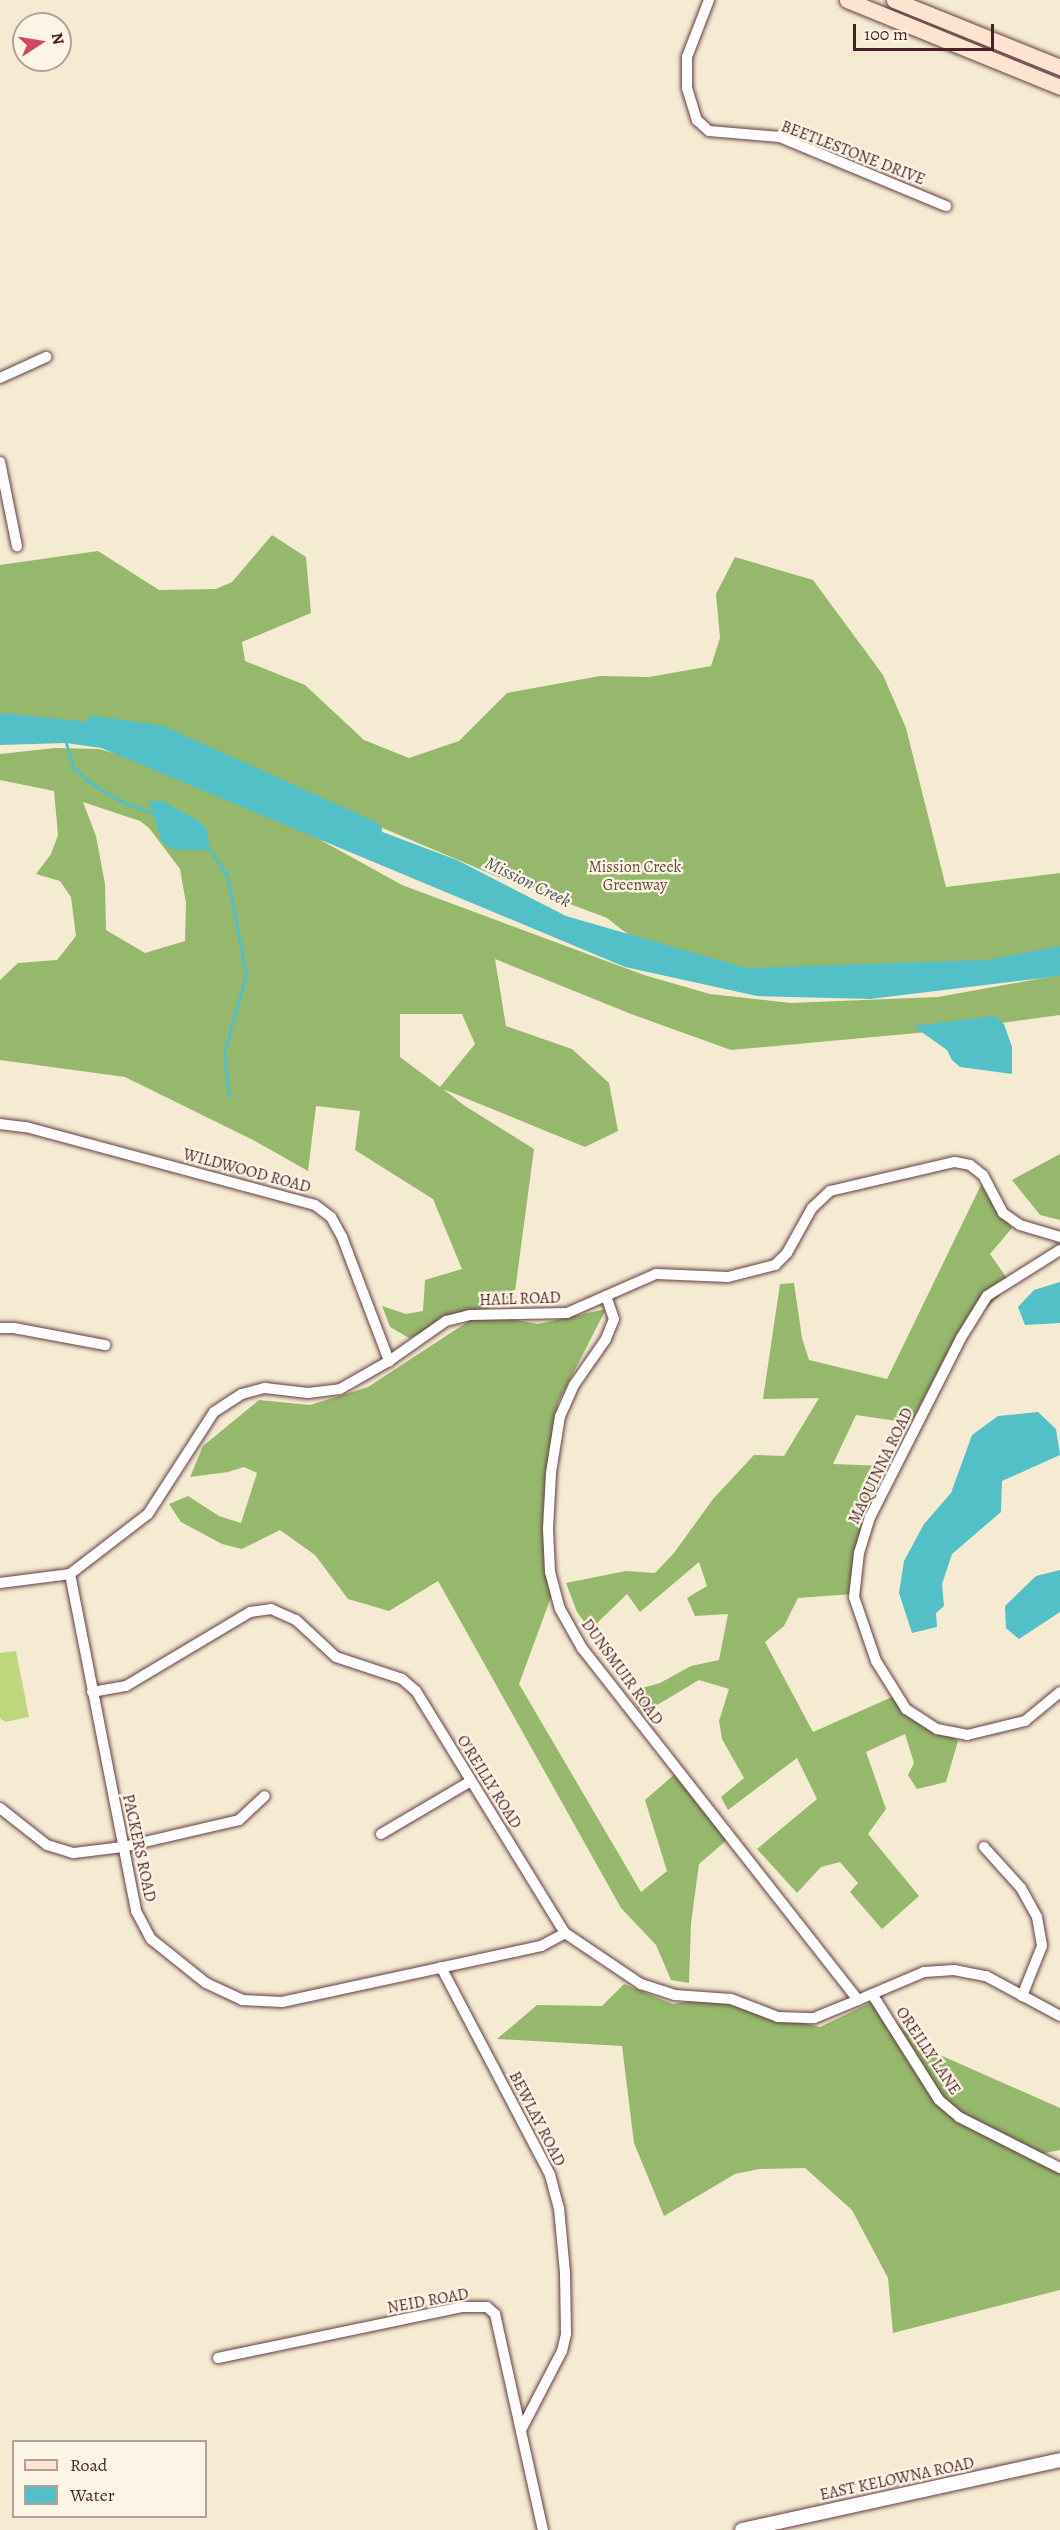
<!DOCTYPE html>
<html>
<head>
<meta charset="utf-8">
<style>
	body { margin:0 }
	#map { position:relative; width:1060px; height:2530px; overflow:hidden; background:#f5ebd3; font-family:Alegreya,serif }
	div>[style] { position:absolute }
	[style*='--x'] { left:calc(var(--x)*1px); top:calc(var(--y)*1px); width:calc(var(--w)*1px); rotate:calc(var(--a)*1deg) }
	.green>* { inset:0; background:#bed77c }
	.forest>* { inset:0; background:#96b86c }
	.water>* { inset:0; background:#52c0c6 }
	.stream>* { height:3px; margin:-1.5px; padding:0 1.5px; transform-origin:1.5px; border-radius:1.5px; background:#52c0c6 }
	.river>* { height:16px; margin:-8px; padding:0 8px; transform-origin:8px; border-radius:8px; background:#52c0c6 }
	.roads { filter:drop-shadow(0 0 2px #643e44) drop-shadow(0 0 2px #643e44) }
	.minor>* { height:10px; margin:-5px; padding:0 5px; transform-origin:5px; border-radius:5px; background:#fff }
	.tertiary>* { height:14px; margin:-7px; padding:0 7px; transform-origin:7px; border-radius:7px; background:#fff }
	.secondary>* { height:15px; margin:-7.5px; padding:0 7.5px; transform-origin:7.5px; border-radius:7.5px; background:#fde4d0 }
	span { translate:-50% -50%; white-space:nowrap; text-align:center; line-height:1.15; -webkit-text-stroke:4.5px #fcf5e5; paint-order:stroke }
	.street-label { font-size:16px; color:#4a1f2b }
	.park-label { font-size:16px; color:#674d3f }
	.water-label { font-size:18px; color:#4d5761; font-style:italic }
	.legend { position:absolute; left:12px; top:2440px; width:195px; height:78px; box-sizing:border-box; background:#fcf5e5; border:2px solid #b59f9b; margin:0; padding:8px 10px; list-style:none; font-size:18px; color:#4a1f2b }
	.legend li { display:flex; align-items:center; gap:12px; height:30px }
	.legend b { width:30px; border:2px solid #b59f9b }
	.north { position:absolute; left:12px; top:12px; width:60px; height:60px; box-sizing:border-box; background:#fcf5e5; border:2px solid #b59f9b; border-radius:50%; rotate:78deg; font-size:16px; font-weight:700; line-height:24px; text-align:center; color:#4a1f2b }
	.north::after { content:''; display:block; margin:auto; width:21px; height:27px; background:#d1495b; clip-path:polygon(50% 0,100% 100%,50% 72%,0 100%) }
	.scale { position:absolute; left:853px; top:24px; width:141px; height:27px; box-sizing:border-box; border:3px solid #4a1f2b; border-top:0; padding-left:8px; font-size:18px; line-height:21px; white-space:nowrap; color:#4a1f2b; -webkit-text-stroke:4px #fcf5e5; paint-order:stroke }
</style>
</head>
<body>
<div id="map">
	<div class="green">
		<div style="clip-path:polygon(16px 1651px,29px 1717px,5px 1722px,0 1718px,0 1653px)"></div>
	</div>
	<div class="forest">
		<div style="clip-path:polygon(272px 535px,306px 557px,311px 613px,242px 642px,245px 661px,305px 685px,364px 740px,409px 758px,459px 741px,507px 693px,600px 676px,649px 677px,711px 666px,720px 638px,716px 594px,735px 557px,813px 580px,883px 675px,906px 728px,946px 887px,1060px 873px,1060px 947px,899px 979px,815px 979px,652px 953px,607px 918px,496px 876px,215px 757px,119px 734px,0 725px,0 565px,98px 551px,159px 590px,216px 589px,232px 582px)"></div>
		<div style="clip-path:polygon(evenodd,55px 748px,99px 749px,142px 761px,261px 807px,402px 885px,644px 975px,710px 994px,790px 1003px,938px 997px,1060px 975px,1060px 1015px,950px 1030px,731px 1050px,631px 1014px,495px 959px,506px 1026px,572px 1049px,609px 1083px,618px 1131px,585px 1147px,443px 1089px,465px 1106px,534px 1149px,514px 1299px,409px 1338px,390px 1327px,382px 1306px,406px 1314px,423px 1311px,425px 1280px,462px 1269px,433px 1199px,355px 1150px,360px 1111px,316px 1106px,308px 1171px,253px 1140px,125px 1077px,0 1060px,0 980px,18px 963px,57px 960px,76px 936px,71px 897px,60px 881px,36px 874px,51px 854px,58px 835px,54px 791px,0 780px,0 754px,55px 748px,83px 802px,140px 821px,149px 828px,180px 869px,186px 903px,185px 941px,145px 953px,106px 930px,105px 884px,96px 836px,83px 802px,55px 748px,400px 1014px,462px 1014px,475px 1044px,440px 1087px,400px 1057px,400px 1014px)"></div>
		<div style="clip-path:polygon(1060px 1154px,1060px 1220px,1040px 1215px,1012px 1180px)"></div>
		<div style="clip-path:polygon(981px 1185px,1012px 1228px,990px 1254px,1011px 1284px,953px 1342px,911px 1423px,856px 1415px,833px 1464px,885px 1466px,853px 1594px,798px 1598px,784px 1626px,765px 1642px,813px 1732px,892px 1697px,958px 1741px,946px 1782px,917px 1789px,908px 1775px,914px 1763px,905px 1734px,866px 1752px,886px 1809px,868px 1834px,919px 1896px,882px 1929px,850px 1892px,858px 1883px,840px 1862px,821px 1867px,797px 1893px,757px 1849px,817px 1799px,797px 1758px,728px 1810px,721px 1797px,744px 1778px,722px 1739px,719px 1721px,729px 1689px,699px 1680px,642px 1714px,628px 1692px,660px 1683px,691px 1666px,719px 1660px,728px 1614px,695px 1616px,687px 1598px,707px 1586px,699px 1562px,640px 1612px,627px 1594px,590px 1630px,577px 1612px,566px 1583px,626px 1571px,655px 1573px,674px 1553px,713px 1499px,754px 1455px,784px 1456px,819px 1398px,763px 1399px,780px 1284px,794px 1283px,802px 1338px,809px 1360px,887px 1379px)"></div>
		<div style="clip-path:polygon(606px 1309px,558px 1403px,543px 1515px,554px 1589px,519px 1684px,641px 1892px,667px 1871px,645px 1800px,676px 1773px,728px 1839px,699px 1864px,691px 1923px,689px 1983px,671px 1980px,656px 1945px,621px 1908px,438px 1581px,389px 1611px,348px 1599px,315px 1555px,280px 1530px,242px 1549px,222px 1544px,181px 1522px,169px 1504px,188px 1496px,219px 1516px,241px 1523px,257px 1473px,244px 1467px,228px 1472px,190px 1477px,203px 1446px,259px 1400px,310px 1405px,368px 1387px,481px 1313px,538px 1324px)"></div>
		<div style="clip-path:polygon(624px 1984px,673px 2004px,713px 1998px,759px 2013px,820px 2027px,874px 2001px,922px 2047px,1060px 2108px,1060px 2150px,1039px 2154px,1060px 2167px,1060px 2290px,893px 2333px,888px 2278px,852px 2210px,805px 2168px,759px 2169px,735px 2174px,664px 2216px,634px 2143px,622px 2046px,497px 2039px,537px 2005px,602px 2006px)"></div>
	</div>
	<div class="water">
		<div style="clip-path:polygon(0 713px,100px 723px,200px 754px,297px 800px,457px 860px,566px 916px,746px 968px,987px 960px,1060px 946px,1060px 976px,870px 999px,757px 996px,625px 967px,101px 748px,66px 743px,0 745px)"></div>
		<div style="clip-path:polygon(149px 801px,162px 801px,199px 821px,206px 828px,210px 850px,174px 850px,162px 843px)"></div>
		<div style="clip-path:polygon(994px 1016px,1004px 1024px,1012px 1047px,1012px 1074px,960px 1067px,952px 1060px,947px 1050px,913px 1026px)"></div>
		<div style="clip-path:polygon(1060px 1282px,1060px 1323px,1025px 1325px,1018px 1307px,1034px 1290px)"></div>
		<div style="clip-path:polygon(1038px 1412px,1056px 1429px,1060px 1455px,1002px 1481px,1001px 1512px,952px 1554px,942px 1584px,944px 1606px,936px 1613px,937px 1627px,912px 1633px,899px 1593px,904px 1561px,924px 1524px,951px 1493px,972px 1435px,998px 1416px)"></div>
		<div style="clip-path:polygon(1060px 1570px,1060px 1612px,1019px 1639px,1006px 1628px,1005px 1606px,1036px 1576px)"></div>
	</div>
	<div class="stream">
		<div style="--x:66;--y:743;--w:25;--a:74"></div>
		<div style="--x:73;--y:767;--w:21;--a:43"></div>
		<div style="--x:88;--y:781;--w:38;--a:32"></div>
		<div style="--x:120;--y:801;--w:33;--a:20"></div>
		<div style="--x:210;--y:850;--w:30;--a:56"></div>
		<div style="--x:227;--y:875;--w:102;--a:79.2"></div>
		<div style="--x:246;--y:975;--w:81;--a:105.8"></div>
		<div style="--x:224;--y:1053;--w:43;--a:83.4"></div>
	</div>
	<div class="river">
		<div style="--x:94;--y:724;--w:67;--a:7.8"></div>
		<div style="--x:160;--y:733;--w:235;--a:24.4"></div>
	</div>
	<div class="roads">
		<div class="minor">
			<div style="--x:709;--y:0;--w:61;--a:111.1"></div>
			<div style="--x:687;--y:57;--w:31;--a:90"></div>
			<div style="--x:687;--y:88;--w:34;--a:73"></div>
			<div style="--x:697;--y:120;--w:16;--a:43"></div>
			<div style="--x:709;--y:131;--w:71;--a:4.8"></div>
			<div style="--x:780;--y:137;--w:180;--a:22.6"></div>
			<div style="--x:0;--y:378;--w:51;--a:-24.5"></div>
			<div style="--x:0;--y:462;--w:86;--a:78.6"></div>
			<div style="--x:0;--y:1124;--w:26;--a:7"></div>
			<div style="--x:26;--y:1127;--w:299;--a:15.1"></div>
			<div style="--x:315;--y:1205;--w:20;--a:37"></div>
			<div style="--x:331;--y:1217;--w:23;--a:61"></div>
			<div style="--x:342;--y:1237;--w:133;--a:69.2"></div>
			<div style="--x:1060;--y:1250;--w:86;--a:147.8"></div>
			<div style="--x:987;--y:1296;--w:49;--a:121.8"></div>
			<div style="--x:961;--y:1338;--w:201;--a:116.9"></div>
			<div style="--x:870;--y:1517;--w:38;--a:107"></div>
			<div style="--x:859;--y:1553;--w:44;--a:96.5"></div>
			<div style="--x:854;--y:1597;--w:68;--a:71"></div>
			<div style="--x:876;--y:1661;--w:57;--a:58"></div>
			<div style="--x:906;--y:1709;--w:37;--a:33"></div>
			<div style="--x:937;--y:1729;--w:31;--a:11"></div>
			<div style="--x:967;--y:1735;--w:60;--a:-13.6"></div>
			<div style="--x:1025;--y:1721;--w:45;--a:-39.6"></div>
			<div style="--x:606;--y:1296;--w:24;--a:71"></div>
			<div style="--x:614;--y:1319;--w:22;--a:112"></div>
			<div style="--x:606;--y:1339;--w:56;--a:124.8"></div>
			<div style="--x:574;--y:1385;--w:34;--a:114"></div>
			<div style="--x:560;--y:1416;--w:58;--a:99"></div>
			<div style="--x:551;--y:1473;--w:56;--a:93.1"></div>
			<div style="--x:548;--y:1529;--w:43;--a:87.3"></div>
			<div style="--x:550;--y:1572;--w:38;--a:75"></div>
			<div style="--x:560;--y:1609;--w:45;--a:60.6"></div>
			<div style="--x:582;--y:1648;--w:447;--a:51.9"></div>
			<div style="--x:858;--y:2000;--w:72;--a:-23"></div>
			<div style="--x:924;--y:1972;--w:30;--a:-4"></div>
			<div style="--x:954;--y:1970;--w:33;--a:11"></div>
			<div style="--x:986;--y:1976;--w:84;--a:28.4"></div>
			<div style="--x:0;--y:1328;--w:14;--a:0"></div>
			<div style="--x:14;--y:1328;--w:93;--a:10.6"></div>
			<div style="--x:70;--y:1574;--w:343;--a:78.9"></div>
			<div style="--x:136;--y:1911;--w:32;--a:62"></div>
			<div style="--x:151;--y:1939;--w:70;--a:38.7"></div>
			<div style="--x:206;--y:1983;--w:40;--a:25"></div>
			<div style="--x:242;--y:2000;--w:40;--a:2.9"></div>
			<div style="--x:282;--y:2002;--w:265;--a:-12.2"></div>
			<div style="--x:541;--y:1946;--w:27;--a:-28"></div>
			<div style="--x:0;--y:1583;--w:71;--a:-7.3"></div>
			<div style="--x:70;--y:1574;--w:98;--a:-37.6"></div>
			<div style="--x:148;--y:1514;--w:121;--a:-57.1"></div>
			<div style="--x:214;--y:1412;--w:33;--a:-33"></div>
			<div style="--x:242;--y:1394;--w:24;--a:-15"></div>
			<div style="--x:265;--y:1388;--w:43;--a:6.6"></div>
			<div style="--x:308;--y:1393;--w:32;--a:-7"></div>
			<div style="--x:340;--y:1389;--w:56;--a:-29.7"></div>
			<div style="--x:389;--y:1361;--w:70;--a:-35.1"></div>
			<div style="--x:446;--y:1321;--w:25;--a:-14"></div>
			<div style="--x:470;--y:1315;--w:97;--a:-1.2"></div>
			<div style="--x:567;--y:1313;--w:97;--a:-23.7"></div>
			<div style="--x:656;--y:1274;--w:72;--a:2.4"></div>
			<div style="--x:728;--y:1277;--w:49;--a:-14.3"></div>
			<div style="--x:775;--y:1265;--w:17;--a:-45"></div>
			<div style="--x:787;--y:1253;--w:51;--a:-60.9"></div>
			<div style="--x:812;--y:1208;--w:25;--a:-43"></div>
			<div style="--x:830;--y:1191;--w:128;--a:-13.1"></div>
			<div style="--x:955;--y:1162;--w:15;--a:11"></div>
			<div style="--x:970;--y:1165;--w:16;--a:38"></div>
			<div style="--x:983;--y:1175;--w:43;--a:62.2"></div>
			<div style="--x:1003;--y:1213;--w:21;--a:35"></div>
			<div style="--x:1020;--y:1225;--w:42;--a:16.7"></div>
			<div style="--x:92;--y:1692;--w:35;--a:-10"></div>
			<div style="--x:126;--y:1686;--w:144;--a:-30.8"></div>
			<div style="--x:250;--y:1612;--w:21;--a:-8"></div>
			<div style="--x:271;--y:1609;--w:27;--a:24"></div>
			<div style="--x:296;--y:1620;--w:54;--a:42.8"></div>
			<div style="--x:336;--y:1657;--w:70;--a:18.4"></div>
			<div style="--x:402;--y:1679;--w:18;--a:41"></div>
			<div style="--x:416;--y:1691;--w:284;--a:58.4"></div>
			<div style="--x:565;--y:1933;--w:92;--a:33.9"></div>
			<div style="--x:641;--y:1984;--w:36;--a:18"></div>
			<div style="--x:675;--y:1995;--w:56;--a:4.1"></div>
			<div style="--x:731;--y:1999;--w:50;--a:21"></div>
			<div style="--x:778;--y:2017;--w:36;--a:2"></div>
			<div style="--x:814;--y:2018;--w:48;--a:-22.2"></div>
			<div style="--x:0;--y:1808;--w:60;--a:38.2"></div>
			<div style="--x:47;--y:1845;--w:28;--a:17"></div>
			<div style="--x:74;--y:1853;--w:49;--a:-7"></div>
			<div style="--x:123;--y:1847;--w:119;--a:-13.1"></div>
			<div style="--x:239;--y:1820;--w:35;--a:-43"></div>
			<div style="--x:381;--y:1834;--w:104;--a:-30.5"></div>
			<div style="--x:984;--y:1847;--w:55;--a:47.9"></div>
			<div style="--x:1021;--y:1888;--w:33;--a:61"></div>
			<div style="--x:1037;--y:1917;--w:29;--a:80"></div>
			<div style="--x:1042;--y:1946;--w:54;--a:111.8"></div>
			<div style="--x:441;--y:1967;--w:235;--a:62.3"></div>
			<div style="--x:550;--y:2175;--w:34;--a:75"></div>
			<div style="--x:559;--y:2208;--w:65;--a:84.7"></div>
			<div style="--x:565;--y:2273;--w:61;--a:89.1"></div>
			<div style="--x:566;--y:2334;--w:17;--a:103"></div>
			<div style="--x:562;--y:2351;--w:89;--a:117.4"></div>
			<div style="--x:872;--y:1994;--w:125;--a:57.7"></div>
			<div style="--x:939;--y:2100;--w:26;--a:40"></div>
			<div style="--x:959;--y:2117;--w:113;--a:26.8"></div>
			<div style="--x:218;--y:2358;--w:249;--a:-11.8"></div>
			<div style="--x:462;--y:2307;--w:25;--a:0"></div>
			<div style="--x:487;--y:2307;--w:11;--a:41"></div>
			<div style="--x:495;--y:2314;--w:221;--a:77.5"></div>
		</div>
		<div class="tertiary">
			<div style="--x:742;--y:2530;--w:326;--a:-12.4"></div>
		</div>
		<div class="secondary">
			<div style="--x:847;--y:0;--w:230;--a:22.2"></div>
			<div style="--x:894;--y:0;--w:179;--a:22"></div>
		</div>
	</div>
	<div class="street-label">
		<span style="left:853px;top:153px;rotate:21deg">BEETLESTONE DRIVE</span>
		<span style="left:247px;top:1171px;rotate:15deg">WILDWOOD ROAD</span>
		<span style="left:520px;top:1299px;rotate:-2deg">HALL ROAD</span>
		<span style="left:881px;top:1466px;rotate:-64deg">MAQUINNA ROAD</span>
		<span style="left:622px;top:1672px;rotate:54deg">DUNSMUIR ROAD</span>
		<span style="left:489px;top:1782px;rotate:58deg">O'REILLY ROAD</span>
		<span style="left:139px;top:1848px;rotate:78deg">PACKERS ROAD</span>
		<span style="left:928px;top:2051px;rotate:56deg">OREILLY LANE</span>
		<span style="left:537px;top:2119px;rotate:63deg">BEWLAY ROAD</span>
		<span style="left:428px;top:2301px;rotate:-10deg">NEID ROAD</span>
		<span style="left:897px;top:2479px;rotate:-12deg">EAST KELOWNA ROAD</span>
	</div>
	<div class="park-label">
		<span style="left:635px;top:876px">Mission Creek<br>Greenway</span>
	</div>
	<div class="water-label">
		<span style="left:528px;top:882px;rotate:26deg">Mission Creek</span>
	</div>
	<ul class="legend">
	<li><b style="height:8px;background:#fde4d0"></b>Road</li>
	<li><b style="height:16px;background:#52c0c6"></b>Water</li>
	</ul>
	<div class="north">N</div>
	<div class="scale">100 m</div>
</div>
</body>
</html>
